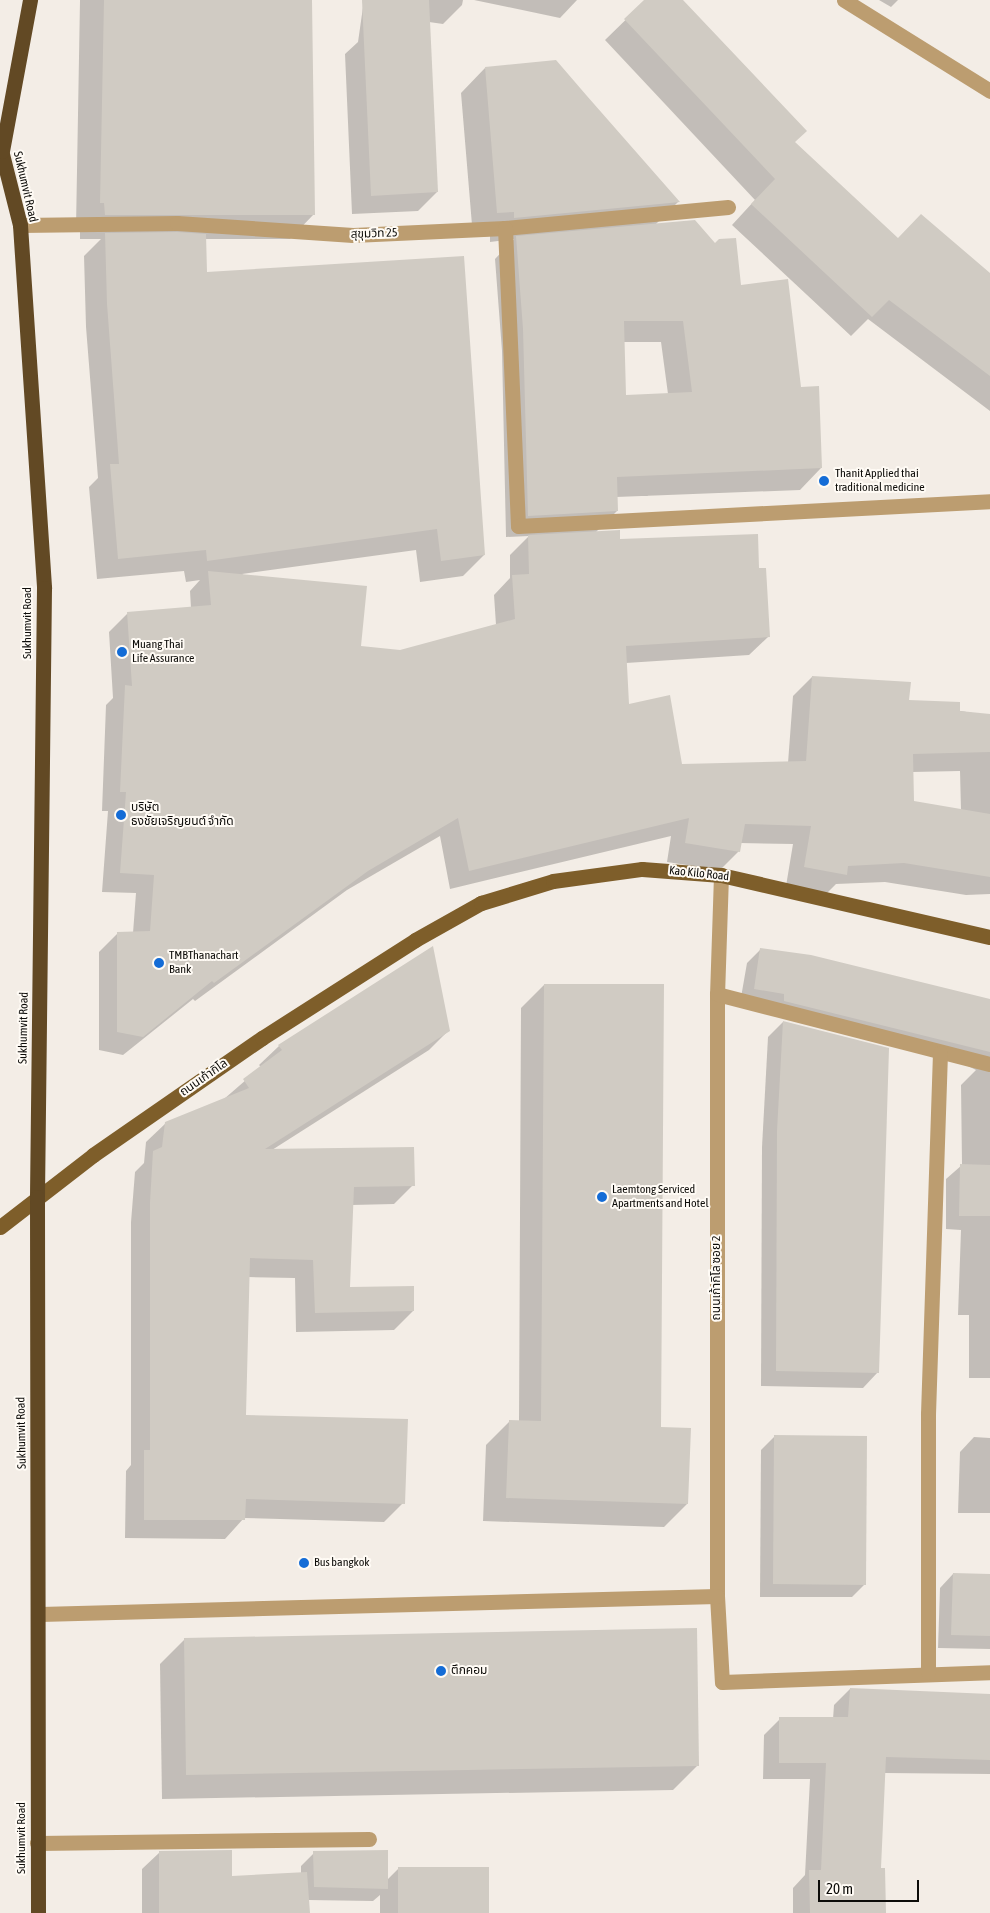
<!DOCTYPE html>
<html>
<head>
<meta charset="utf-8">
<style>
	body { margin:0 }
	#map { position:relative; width:990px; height:1913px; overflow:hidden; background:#f3ede6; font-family:"Asap Condensed","Noto Sans Thai",sans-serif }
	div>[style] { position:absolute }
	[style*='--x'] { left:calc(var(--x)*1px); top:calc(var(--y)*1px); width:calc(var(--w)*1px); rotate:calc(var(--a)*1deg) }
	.shadow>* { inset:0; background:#0003 }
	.building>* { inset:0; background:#d0cbc3 }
	.minor>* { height:15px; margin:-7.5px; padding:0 7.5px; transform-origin:7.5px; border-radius:7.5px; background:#bc9d70 }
	.major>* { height:15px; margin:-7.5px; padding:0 7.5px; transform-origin:7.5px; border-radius:7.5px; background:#7e5e2a }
	.highway>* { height:15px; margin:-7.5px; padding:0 7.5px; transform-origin:7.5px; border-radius:7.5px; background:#624924 }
	.dots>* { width:14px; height:14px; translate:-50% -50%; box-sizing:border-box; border:2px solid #fffbf5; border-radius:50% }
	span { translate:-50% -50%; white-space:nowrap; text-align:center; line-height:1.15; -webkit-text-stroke:4px #fffbf5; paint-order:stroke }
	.street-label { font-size:12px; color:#0d0c09 }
	.poi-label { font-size:12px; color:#0d0c09 }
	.left { translate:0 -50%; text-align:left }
	.scale { position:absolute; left:818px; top:1880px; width:101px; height:22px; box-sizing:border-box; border:2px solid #0d0c09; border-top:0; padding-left:6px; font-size:15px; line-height:18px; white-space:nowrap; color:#0d0c09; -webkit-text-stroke:4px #fffbf5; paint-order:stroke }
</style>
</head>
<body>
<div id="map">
	<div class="shadow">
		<div style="clip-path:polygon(evenodd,80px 0,311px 0,314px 214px,290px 239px,205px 239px,206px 273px,484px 555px,463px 576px,420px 582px,416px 550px,242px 574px,360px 647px,400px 651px,496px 625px,494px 595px,510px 578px,510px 555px,529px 536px,506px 537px,502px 351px,495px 259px,514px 239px,490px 242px,490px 236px,473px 237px,461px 93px,485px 68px,678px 202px,656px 224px,740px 286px,800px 388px,821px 468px,800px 490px,616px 497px,617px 511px,595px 533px,619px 541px,758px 569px,768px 637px,749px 655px,626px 663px,628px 706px,681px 765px,788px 763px,793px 696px,812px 677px,908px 702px,990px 716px,990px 894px,966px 895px,885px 882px,836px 884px,827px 893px,786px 886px,793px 844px,740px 843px,739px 851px,720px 870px,667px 862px,671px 836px,450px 889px,440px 836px,347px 890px,195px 1001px,193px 999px,123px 1055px,99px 1050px,99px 952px,118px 933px,133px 933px,136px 893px,102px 892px,108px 811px,102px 811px,106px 705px,113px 698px,109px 632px,128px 613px,191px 608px,190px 591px,200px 580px,186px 582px,184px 571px,97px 579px,89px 487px,98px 478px,86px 327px,84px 256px,101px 239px,80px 239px,80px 227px,76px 227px,80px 0,623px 342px,661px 342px,668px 394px,624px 396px,623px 342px,80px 0,960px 771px,961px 811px,913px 803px,912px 772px,960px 771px)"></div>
		<div style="clip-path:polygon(364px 0,463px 0,462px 5px,443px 24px,429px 22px,437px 192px,418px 211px,352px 214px,345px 54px,358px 42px)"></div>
		<div style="clip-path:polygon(474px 0,577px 0,560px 18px)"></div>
		<div style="clip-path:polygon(646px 0,682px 0,793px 143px,897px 239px,990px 275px,990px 411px,868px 319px,851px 336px,732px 225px,755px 200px,605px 40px)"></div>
		<div style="clip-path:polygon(879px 0,898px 0,891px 7px)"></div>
		<div style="clip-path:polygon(761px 949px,990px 1000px,990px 1378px,969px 1378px,969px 1315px,958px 1315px,961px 1230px,946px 1229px,946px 1179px,962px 1165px,961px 1085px,976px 1070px,960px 1062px,740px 1003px,747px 963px)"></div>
		<div style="clip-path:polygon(544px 985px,659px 1429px,687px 1504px,664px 1527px,483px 1521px,486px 1445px,509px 1422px,519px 1422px,521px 1008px)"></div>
		<div style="clip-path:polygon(783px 1022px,878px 1372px,863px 1388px,761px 1386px,762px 1147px,768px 1037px)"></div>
		<div style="clip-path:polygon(449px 1030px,429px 1050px,272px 1150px,413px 1185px,394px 1204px,352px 1205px,349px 1288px,413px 1311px,394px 1330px,296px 1332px,295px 1278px,248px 1277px,245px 1416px,403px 1503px,384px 1522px,244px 1518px,225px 1539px,125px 1538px,126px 1471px,131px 1465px,131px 1222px,135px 1172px,144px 1163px,146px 1142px,166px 1123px,224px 1099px,261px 1067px,259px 1065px,279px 1046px)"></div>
		<div style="clip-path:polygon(774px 1437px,865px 1584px,852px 1597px,760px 1597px,761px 1450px)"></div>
		<div style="clip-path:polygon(974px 1437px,990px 1438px,990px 1513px,958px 1513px,960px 1452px)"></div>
		<div style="clip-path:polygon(953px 1574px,990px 1575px,990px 1649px,938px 1648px,940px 1588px)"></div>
		<div style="clip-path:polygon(185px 1639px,698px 1765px,673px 1790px,162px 1799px,160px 1664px)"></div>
		<div style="clip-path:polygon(850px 1689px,990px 1695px,990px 1774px,884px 1773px,880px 1870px,885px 1913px,793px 1913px,793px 1888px,805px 1875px,810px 1779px,763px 1779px,764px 1735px,780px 1719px,833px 1719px,834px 1705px)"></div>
		<div style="clip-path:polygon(160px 1852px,230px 1877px,301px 1873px,301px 1866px,314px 1853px,386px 1881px,399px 1868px,488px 1913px,380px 1913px,380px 1895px,373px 1901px,308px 1900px,308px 1913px,142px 1913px,142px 1869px)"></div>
	</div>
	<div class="building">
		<div style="clip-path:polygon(104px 0,312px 0,315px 215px,105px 215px,104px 203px,100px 203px)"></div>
		<div style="clip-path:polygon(362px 0,429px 0,438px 192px,371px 196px)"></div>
		<div style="clip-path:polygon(644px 0,683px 0,807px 131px,795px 142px,898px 238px,921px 214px,990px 273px,990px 376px,889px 300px,872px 317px,751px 204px,775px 179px,624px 19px)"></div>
		<div style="clip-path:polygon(556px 60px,587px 96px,680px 202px,514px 218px,514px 212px,497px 213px,485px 67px)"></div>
		<div style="clip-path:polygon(evenodd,695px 220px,715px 243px,719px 239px,736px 238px,741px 285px,788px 279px,801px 387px,819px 386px,822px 468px,617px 477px,618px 511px,528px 516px,523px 329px,516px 236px,695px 220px,624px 321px,683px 321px,692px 392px,626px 395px,624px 321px)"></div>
		<div style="clip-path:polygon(177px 232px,206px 234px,207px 272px,464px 256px,485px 555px,441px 561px,437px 529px,207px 561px,206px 550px,118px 559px,110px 464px,119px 464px,107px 304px,105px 233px)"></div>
		<div style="clip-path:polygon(620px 530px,620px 539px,758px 534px,759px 568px,766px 568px,770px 637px,626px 646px,629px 704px,670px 695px,682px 764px,806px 761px,812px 676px,911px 682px,909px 700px,960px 702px,960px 711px,990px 714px,990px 752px,913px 754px,914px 801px,990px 814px,990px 877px,904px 863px,848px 866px,847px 875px,804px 867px,811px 826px,745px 824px,740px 852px,685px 843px,689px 818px,469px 871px,458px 818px,368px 871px,214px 983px,212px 981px,143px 1037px,117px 1032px,117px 932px,150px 931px,154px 875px,120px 873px,126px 792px,120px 792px,125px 685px,132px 686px,127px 612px,211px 605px,208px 571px,367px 586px,361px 646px,400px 650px,515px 619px,512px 575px,529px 574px,528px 535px)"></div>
		<div style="clip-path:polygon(433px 946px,450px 1031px,265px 1149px,414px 1147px,415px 1186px,354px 1187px,350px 1287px,414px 1286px,414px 1311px,315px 1313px,313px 1260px,250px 1258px,246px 1415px,408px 1419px,405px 1504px,246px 1499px,245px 1520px,144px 1520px,144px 1450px,150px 1450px,150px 1202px,153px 1151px,162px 1147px,165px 1122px,249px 1088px,243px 1079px,282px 1050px,278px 1045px)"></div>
		<div style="clip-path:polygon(760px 948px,811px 955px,990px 999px,990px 1052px,784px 1001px,784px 994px,754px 989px)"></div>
		<div style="clip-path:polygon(544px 984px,664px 984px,661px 1427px,691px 1428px,688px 1504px,506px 1498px,509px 1420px,541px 1421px)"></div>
		<div style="clip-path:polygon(783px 1021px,889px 1048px,879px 1373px,776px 1371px,777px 1131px)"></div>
		<div style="clip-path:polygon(960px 1164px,990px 1165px,990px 1216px,959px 1216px)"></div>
		<div style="clip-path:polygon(774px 1435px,867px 1436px,866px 1585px,773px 1584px)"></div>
		<div style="clip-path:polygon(953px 1573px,990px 1574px,990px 1636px,951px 1635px)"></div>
		<div style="clip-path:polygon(697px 1628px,699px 1766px,186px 1775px,184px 1638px)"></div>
		<div style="clip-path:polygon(850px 1688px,990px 1694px,990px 1760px,886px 1757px,881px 1868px,885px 1868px,886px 1913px,810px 1913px,809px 1870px,821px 1870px,826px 1763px,779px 1763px,779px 1717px,848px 1717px)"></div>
		<div style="clip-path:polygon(232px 1850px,232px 1876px,307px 1872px,310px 1913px,159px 1913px,159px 1851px)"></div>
		<div style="clip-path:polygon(388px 1850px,388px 1889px,314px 1887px,313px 1851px)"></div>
		<div style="clip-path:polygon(398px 1867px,489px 1867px,489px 1913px,398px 1913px)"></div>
	</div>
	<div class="minor">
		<div style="--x:844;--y:0;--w:172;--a:31.9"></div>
		<div style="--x:20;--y:225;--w:157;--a:-0.7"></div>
		<div style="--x:177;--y:223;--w:176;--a:3.9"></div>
		<div style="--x:353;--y:235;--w:152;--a:-2.6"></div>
		<div style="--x:505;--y:228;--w:224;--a:-5.4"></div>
		<div style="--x:505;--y:228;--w:298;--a:87.5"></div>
		<div style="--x:518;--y:526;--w:473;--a:-3"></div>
		<div style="--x:721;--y:875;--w:119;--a:91.9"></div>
		<div style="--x:717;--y:994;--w:602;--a:90"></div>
		<div style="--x:717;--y:1596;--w:86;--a:86.7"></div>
		<div style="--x:722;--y:1682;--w:268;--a:-2.1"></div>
		<div style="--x:717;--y:994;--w:282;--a:14.4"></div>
		<div style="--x:40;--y:1614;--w:677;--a:-1.52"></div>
		<div style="--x:928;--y:1672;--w:258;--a:-90"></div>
		<div style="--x:928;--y:1414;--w:361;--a:-88.1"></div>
		<div style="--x:37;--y:1843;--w:332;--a:-0.7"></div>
	</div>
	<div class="major">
		<div style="--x:0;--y:1227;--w:118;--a:-37.7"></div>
		<div style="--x:93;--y:1155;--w:206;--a:-34.7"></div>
		<div style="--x:262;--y:1038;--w:182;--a:-32.6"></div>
		<div style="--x:415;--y:940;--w:76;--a:-29.3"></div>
		<div style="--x:481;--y:903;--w:75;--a:-17"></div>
		<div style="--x:553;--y:881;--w:90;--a:-7.7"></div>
		<div style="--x:642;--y:869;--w:79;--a:4.3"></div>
		<div style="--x:721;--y:875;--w:276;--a:13"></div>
	</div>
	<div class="highway">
		<div style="--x:0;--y:146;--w:81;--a:75.8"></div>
		<div style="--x:20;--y:225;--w:364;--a:86.2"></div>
		<div style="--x:44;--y:588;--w:609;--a:90.66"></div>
		<div style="--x:37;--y:1197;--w:716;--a:89.92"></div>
		<div style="--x:2;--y:151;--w:154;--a:-79.5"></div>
	</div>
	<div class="dots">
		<div style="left:824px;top:481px;background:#146cd6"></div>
		<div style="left:122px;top:652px;background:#146cd6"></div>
		<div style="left:121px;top:815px;background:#146cd6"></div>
		<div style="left:159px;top:963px;background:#146cd6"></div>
		<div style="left:602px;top:1197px;background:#146cd6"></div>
		<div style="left:304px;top:1563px;background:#146cd6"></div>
		<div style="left:441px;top:1671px;background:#146cd6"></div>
	</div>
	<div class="street-label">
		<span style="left:25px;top:187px;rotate:77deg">Sukhumvit Road</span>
		<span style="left:374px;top:234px;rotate:-2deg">สุขุมวิท 25</span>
		<span style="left:28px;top:623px;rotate:-90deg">Sukhumvit Road</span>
		<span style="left:699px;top:874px;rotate:6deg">Kao Kilo Road</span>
		<span style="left:24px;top:1028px;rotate:-89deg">Sukhumvit Road</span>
		<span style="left:204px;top:1078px;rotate:-35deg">ถนนเก้ากิโล</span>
		<span style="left:717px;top:1278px;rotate:-90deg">ถนนเก้ากิโล ซอย 2</span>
		<span style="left:22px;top:1433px;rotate:-91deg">Sukhumvit Road</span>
		<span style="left:22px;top:1838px;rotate:-90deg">Sukhumvit Road</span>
	</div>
	<div class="poi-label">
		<span class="left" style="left:835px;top:481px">Thanit Applied thai<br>traditional medicine</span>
		<span class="left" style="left:132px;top:652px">Muang Thai<br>Life Assurance</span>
		<span class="left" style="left:131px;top:815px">บริษัต<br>ธงชัยเจริญยนต์ จำกัด</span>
		<span class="left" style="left:169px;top:963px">TMBThanachart<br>Bank</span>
		<span class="left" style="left:612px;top:1197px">Laemtong Serviced<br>Apartments and Hotel</span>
		<span class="left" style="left:314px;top:1563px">Bus bangkok</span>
		<span class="left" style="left:451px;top:1671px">ตึกคอม</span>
	</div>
	<div class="scale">20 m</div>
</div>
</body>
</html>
